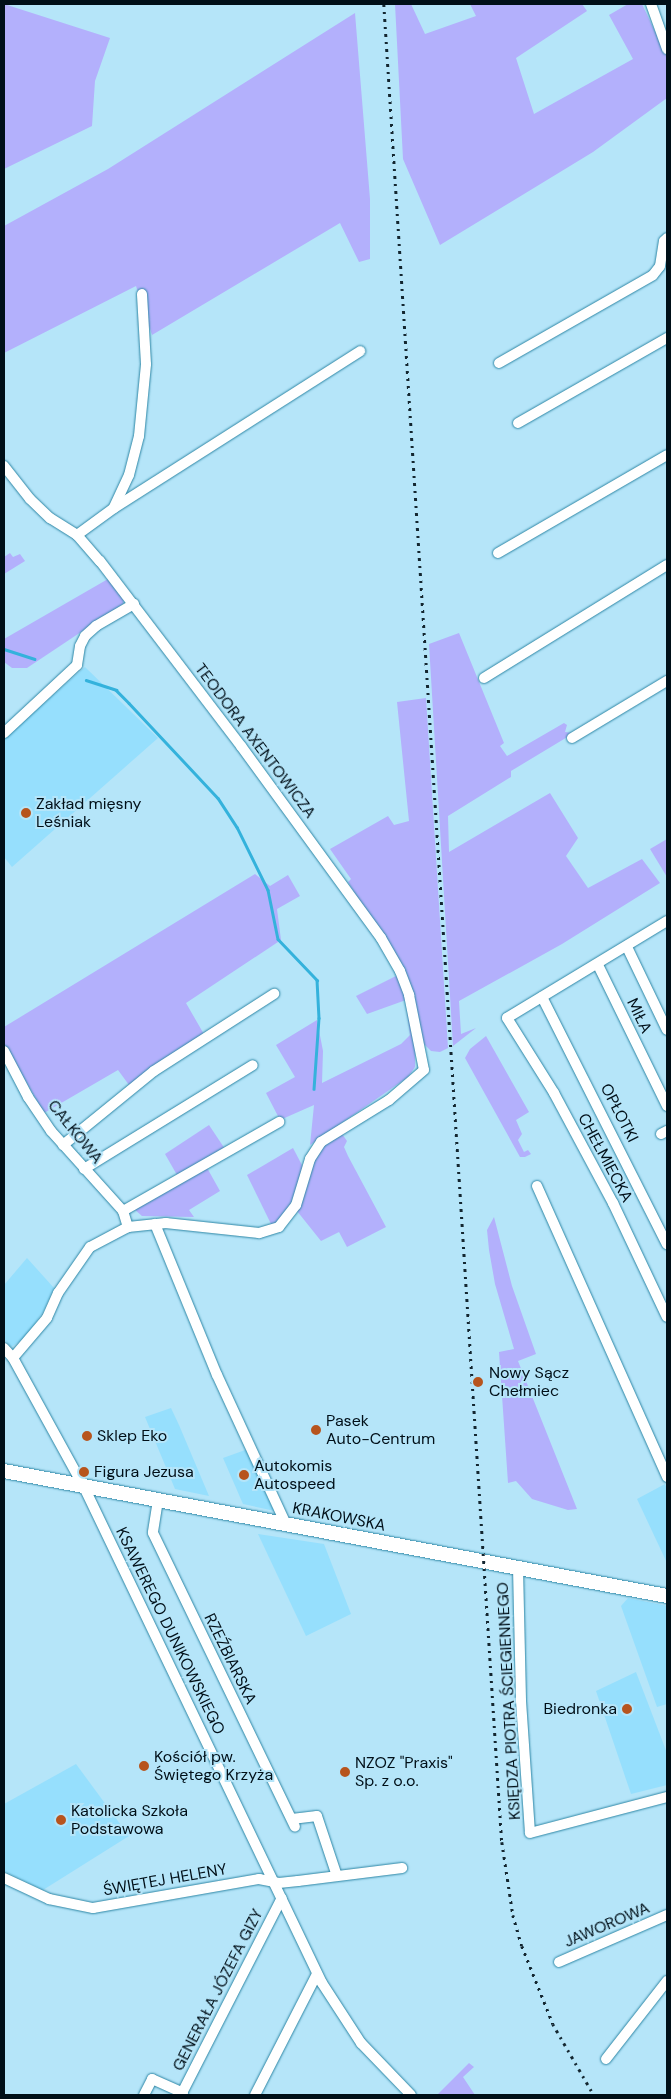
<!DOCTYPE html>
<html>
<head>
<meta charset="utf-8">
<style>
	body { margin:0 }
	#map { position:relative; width:671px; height:2099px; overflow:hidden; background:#b5e5f9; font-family:"DM Sans",sans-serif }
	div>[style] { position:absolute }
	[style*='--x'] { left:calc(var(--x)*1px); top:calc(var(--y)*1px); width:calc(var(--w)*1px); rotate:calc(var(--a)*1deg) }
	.built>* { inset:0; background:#96dffd }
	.green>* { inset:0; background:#b3b0fc }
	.stream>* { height:2.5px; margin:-1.25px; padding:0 1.25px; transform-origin:1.25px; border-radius:1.25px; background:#34b2dc }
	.roads { filter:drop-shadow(0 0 1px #2d86a5) drop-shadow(0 0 1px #2d86a5) }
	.minor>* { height:10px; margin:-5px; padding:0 5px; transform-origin:5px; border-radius:5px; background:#fff }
	.secondary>* { height:14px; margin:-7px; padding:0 7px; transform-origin:7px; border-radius:7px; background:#fff }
	.rail>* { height:2.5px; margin-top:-1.25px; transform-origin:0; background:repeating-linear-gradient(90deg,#132630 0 2.5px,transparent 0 7.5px) }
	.dots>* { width:14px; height:14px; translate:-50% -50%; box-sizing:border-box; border:2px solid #b5e5f9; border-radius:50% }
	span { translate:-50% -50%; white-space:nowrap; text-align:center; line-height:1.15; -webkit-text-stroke:4px #b5e5f9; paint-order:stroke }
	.street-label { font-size:16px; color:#000f18 }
	.poi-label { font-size:16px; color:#000f18 }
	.left { translate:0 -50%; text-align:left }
	.right { translate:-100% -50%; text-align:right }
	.frame { position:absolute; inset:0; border:5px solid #000f18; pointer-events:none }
</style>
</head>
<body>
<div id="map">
	<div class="built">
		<div style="clip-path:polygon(85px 667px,158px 738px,12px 867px,4px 857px,4px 739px)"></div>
		<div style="clip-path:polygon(27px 1258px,54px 1288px,43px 1312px,25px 1338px,11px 1347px,4px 1339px,4px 1285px)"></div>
		<div style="clip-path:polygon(171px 1408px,179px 1425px,209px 1496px,175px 1489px,145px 1417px)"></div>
		<div style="clip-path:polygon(248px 1449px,275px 1511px,243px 1504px,223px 1458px)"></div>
		<div style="clip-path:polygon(665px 1484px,667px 1489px,667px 1563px,637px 1499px)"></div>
		<div style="clip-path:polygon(258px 1534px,324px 1544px,351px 1614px,306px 1636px)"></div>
		<div style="clip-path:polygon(628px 1598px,667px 1606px,667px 1704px,657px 1707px,621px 1606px)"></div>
		<div style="clip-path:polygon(636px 1672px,667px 1753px,667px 1785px,631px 1794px,596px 1691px)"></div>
		<div style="clip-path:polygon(76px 1764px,129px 1836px,43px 1890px,4px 1871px,4px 1804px)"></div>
	</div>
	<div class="green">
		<div style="clip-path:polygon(4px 4px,110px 38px,95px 81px,92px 126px,4px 169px)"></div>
		<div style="clip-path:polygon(395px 4px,411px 4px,425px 34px,476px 16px,470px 4px,582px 4px,587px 11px,516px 58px,534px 114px,633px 59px,609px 15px,628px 4px,642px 4px,667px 57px,667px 98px,593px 152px,440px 245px,403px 159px)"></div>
		<div style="clip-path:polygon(355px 13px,370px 199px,370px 259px,359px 262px,340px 223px,152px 335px,136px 286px,4px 353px,4px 226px,108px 169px)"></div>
		<div style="clip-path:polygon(10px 553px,13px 557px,20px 554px,25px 561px,4px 574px,4px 557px)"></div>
		<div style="clip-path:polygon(108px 579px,124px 597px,123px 604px,27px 668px,12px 668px,4px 662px,4px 639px)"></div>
		<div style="clip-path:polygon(459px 633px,504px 743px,500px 746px,507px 756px,564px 723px,567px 725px,565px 732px,574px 733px,511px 771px,511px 777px,448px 816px,449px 852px,550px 793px,578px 838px,566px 856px,588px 888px,642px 859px,660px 883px,562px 944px,459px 1001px,461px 1034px,476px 1028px,453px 1046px,429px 644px)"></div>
		<div style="clip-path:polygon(426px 698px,448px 1048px,440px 1052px,431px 1051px,423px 1043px,410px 985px,348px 882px,351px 879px,330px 849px,388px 816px,394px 825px,409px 821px,397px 702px)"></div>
		<div style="clip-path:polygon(667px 839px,667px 877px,650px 849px)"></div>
		<div style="clip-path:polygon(255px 874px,270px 886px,288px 875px,300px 896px,277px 909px,281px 940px,186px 1003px,205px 1036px,129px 1085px,118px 1070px,44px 1113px,4px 1043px,4px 1027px)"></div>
		<div style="clip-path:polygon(398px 975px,406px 1000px,367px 1014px,356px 996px)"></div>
		<div style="clip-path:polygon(406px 1005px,415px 1050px,415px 1067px,408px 1077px,310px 1145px,314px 1105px,280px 1120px,266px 1093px,295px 1077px,276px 1045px,317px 1020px,323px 1051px,322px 1083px,401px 1044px,410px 1035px)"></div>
		<div style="clip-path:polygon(486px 1036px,529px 1112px,516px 1120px,522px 1134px,518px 1140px,524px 1152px,528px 1150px,531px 1154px,525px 1157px,520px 1157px,465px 1058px,470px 1049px)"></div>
		<div style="clip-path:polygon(209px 1125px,225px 1149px,177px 1175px,165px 1154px)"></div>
		<div style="clip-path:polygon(340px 1131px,347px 1141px,344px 1147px,348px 1156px,386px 1227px,347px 1247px,339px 1232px,321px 1241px,297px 1211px,317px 1152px)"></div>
		<div style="clip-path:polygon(293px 1148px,303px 1167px,293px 1201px,286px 1216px,272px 1226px,247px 1175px)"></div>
		<div style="clip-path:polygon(206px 1166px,220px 1191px,189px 1210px,194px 1217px,142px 1216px,134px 1209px)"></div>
		<div style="clip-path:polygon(494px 1217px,512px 1286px,536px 1354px,518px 1361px,577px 1509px,568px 1510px,532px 1499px,516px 1481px,508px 1483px,499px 1352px,514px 1349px,495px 1284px,489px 1250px,487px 1230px)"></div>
		<div style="clip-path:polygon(469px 2063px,474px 2067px,463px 2077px,475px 2095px,437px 2095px)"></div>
	</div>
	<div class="stream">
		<div style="--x:4;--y:649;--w:32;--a:18"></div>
		<div style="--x:86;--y:680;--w:32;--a:18"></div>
		<div style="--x:116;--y:690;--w:18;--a:45"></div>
		<div style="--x:129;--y:703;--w:130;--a:46.9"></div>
		<div style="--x:218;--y:798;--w:35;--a:57"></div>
		<div style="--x:237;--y:827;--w:70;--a:63.8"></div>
		<div style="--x:268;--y:890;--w:50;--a:78.5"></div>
		<div style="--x:278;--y:939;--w:57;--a:46.4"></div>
		<div style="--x:317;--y:980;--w:38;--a:87"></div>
		<div style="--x:319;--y:1018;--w:71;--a:94"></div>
	</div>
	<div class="roads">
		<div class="minor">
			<div style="--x:651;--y:4;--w:48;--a:70.4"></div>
			<div style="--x:499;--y:363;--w:177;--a:-29.7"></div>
			<div style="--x:653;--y:275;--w:11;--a:-52"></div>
			<div style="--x:660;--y:266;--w:25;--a:-81"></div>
			<div style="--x:664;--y:241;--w:4;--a:-45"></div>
			<div style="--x:518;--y:423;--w:172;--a:-29.7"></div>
			<div style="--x:4;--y:466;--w:42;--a:51.8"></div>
			<div style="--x:30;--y:499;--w:28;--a:44"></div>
			<div style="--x:50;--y:518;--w:32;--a:32"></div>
			<div style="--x:77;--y:535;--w:35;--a:49"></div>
			<div style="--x:100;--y:561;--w:233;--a:52.7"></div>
			<div style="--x:241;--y:746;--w:238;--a:53.9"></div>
			<div style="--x:381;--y:938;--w:38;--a:60"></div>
			<div style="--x:400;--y:971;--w:26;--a:69"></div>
			<div style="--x:409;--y:995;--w:76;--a:78.7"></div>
			<div style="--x:424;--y:1070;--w:46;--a:139.4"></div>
			<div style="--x:389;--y:1100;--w:80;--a:148.3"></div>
			<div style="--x:321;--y:1142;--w:20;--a:123"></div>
			<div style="--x:310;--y:1159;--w:48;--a:106.9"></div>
			<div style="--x:296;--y:1205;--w:28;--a:128"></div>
			<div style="--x:279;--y:1227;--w:21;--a:163"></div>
			<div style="--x:259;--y:1233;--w:94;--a:-173.9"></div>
			<div style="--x:166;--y:1223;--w:38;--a:174"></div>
			<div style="--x:128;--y:1227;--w:43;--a:152.2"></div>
			<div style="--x:90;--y:1247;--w:56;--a:124.8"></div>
			<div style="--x:58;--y:1293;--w:27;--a:114"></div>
			<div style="--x:47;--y:1318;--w:52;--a:130.4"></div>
			<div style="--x:114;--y:507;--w:35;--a:-65"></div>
			<div style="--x:129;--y:475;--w:40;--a:-75.6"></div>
			<div style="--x:139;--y:436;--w:72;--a:-84.4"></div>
			<div style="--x:146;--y:364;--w:70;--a:-93.3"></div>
			<div style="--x:77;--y:535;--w:46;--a:-36.1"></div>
			<div style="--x:114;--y:508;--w:292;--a:-32.5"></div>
			<div style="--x:498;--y:553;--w:195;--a:-30.1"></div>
			<div style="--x:484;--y:678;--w:215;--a:-31.7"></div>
			<div style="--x:4;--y:733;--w:100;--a:-43"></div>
			<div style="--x:77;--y:665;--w:19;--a:-81"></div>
			<div style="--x:80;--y:646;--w:11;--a:-63"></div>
			<div style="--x:85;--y:636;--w:15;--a:-42"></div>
			<div style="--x:96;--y:626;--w:44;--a:-30.1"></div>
			<div style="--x:572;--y:738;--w:111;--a:-31"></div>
			<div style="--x:667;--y:921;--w:187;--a:148.8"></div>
			<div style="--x:507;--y:1018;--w:89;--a:57.9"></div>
			<div style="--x:554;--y:1093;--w:125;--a:61.8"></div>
			<div style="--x:613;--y:1203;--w:126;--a:64.7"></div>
			<div style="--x:627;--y:947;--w:92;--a:64.3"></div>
			<div style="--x:598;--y:965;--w:157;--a:63.9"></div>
			<div style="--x:542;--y:997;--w:277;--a:63.2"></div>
			<div style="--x:4;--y:1051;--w:52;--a:62.4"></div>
			<div style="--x:28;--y:1097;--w:41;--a:55.9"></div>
			<div style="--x:51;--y:1131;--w:108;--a:48"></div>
			<div style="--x:123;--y:1211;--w:17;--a:73"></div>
			<div style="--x:661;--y:1134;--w:7;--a:-27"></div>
			<div style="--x:63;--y:1145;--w:117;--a:-39.1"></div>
			<div style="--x:154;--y:1071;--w:143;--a:-32.7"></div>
			<div style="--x:84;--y:1169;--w:198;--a:-31.6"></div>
			<div style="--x:537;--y:1186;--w:319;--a:65.9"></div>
			<div style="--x:123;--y:1211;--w:180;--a:-29.7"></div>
			<div style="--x:155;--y:1224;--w:163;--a:67.7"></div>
			<div style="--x:217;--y:1375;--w:164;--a:65.2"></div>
			<div style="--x:4;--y:1348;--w:13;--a:48"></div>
			<div style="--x:13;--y:1358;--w:147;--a:61.2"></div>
			<div style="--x:84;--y:1487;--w:550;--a:64.37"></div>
			<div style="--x:322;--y:1983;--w:72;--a:57"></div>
			<div style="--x:361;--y:2043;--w:72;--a:46.1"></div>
			<div style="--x:158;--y:1500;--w:33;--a:99"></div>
			<div style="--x:153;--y:1533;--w:326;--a:64.2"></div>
			<div style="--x:518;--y:1568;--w:133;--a:88.7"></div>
			<div style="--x:521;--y:1701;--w:132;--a:86.1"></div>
			<div style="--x:530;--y:1833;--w:142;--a:-14.7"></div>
			<div style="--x:292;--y:1819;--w:25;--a:-7"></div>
			<div style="--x:317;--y:1816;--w:63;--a:71.6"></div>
			<div style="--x:4;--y:1878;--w:50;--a:25"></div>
			<div style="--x:49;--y:1899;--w:45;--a:11.6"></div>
			<div style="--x:93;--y:1908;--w:169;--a:-9.9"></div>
			<div style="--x:259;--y:1879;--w:20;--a:11"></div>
			<div style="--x:279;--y:1883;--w:19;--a:-6"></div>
			<div style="--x:298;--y:1881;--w:105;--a:-7.1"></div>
			<div style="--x:559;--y:1962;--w:118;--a:-23.5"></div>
			<div style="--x:606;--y:2059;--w:99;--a:-52"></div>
			<div style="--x:144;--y:2095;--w:18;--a:-63"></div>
			<div style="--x:152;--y:2079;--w:34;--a:24"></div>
			<div style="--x:181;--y:2095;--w:221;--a:-62.9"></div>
			<div style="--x:255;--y:2095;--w:136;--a:-62.9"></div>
		</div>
		<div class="secondary">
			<div style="--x:4;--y:1471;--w:675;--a:10.68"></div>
		</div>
	</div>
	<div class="rail">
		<div style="--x:384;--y:4;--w:1842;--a:86.33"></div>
		<div style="--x:502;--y:1842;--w:74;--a:81.4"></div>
		<div style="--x:513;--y:1915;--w:32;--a:74"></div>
		<div style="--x:522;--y:1946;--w:84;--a:68.3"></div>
		<div style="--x:553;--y:2024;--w:82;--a:60"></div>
	</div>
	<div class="dots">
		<div style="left:26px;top:813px;background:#b7541d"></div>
		<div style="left:478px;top:1382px;background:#b7541d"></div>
		<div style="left:316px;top:1430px;background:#b7541d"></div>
		<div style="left:87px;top:1436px;background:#b7541d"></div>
		<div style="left:84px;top:1472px;background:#b7541d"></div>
		<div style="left:244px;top:1475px;background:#b7541d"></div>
		<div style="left:627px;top:1709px;background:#b7541d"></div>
		<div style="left:144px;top:1766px;background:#b7541d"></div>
		<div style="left:345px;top:1772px;background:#b7541d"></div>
		<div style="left:61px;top:1820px;background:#b7541d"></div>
	</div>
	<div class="street-label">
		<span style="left:255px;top:741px;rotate:53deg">TEODORA AXENTOWICZA</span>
		<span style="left:639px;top:1016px;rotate:64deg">MIŁA</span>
		<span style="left:619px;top:1113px;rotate:63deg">OPŁOTKI</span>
		<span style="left:75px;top:1132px;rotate:51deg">CAŁKOWA</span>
		<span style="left:605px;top:1158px;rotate:62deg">CHEŁMIECKA</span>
		<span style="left:339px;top:1517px;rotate:11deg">KRAKOWSKA</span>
		<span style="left:170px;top:1631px;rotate:64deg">KSAWEREGO DUNIKOWSKIEGO</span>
		<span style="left:230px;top:1659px;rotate:64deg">RZEŹBIARSKA</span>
		<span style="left:509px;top:1701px;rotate:-93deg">KSIĘDZA PIOTRA ŚCIEGIENNEGO</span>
		<span style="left:165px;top:1880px;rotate:-10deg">ŚWIĘTEJ HELENY</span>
		<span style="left:607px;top:1925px;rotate:-23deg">JAWOROWA</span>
		<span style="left:218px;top:1990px;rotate:-63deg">GENERAŁA JÓZEFA GIZY</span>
	</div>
	<div class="poi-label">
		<span class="left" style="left:36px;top:813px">Zakład mięsny<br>Leśniak</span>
		<span class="left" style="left:489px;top:1382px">Nowy Sącz<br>Chełmiec</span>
		<span class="left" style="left:326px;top:1430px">Pasek<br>Auto-Centrum</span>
		<span class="left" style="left:97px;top:1436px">Sklep Eko</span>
		<span class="left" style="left:254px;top:1475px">Autokomis<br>Autospeed</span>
		<span class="left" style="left:94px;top:1472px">Figura Jezusa</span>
		<span class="right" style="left:617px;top:1709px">Biedronka</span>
		<span class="left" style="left:154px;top:1766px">Kościół pw.<br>Świętego Krzyża</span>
		<span class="left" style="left:355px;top:1772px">NZOZ "Praxis"<br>Sp. z o.o.</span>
		<span class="left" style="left:71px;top:1820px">Katolicka Szkoła<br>Podstawowa</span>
	</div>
	<div class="frame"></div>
</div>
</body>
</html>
